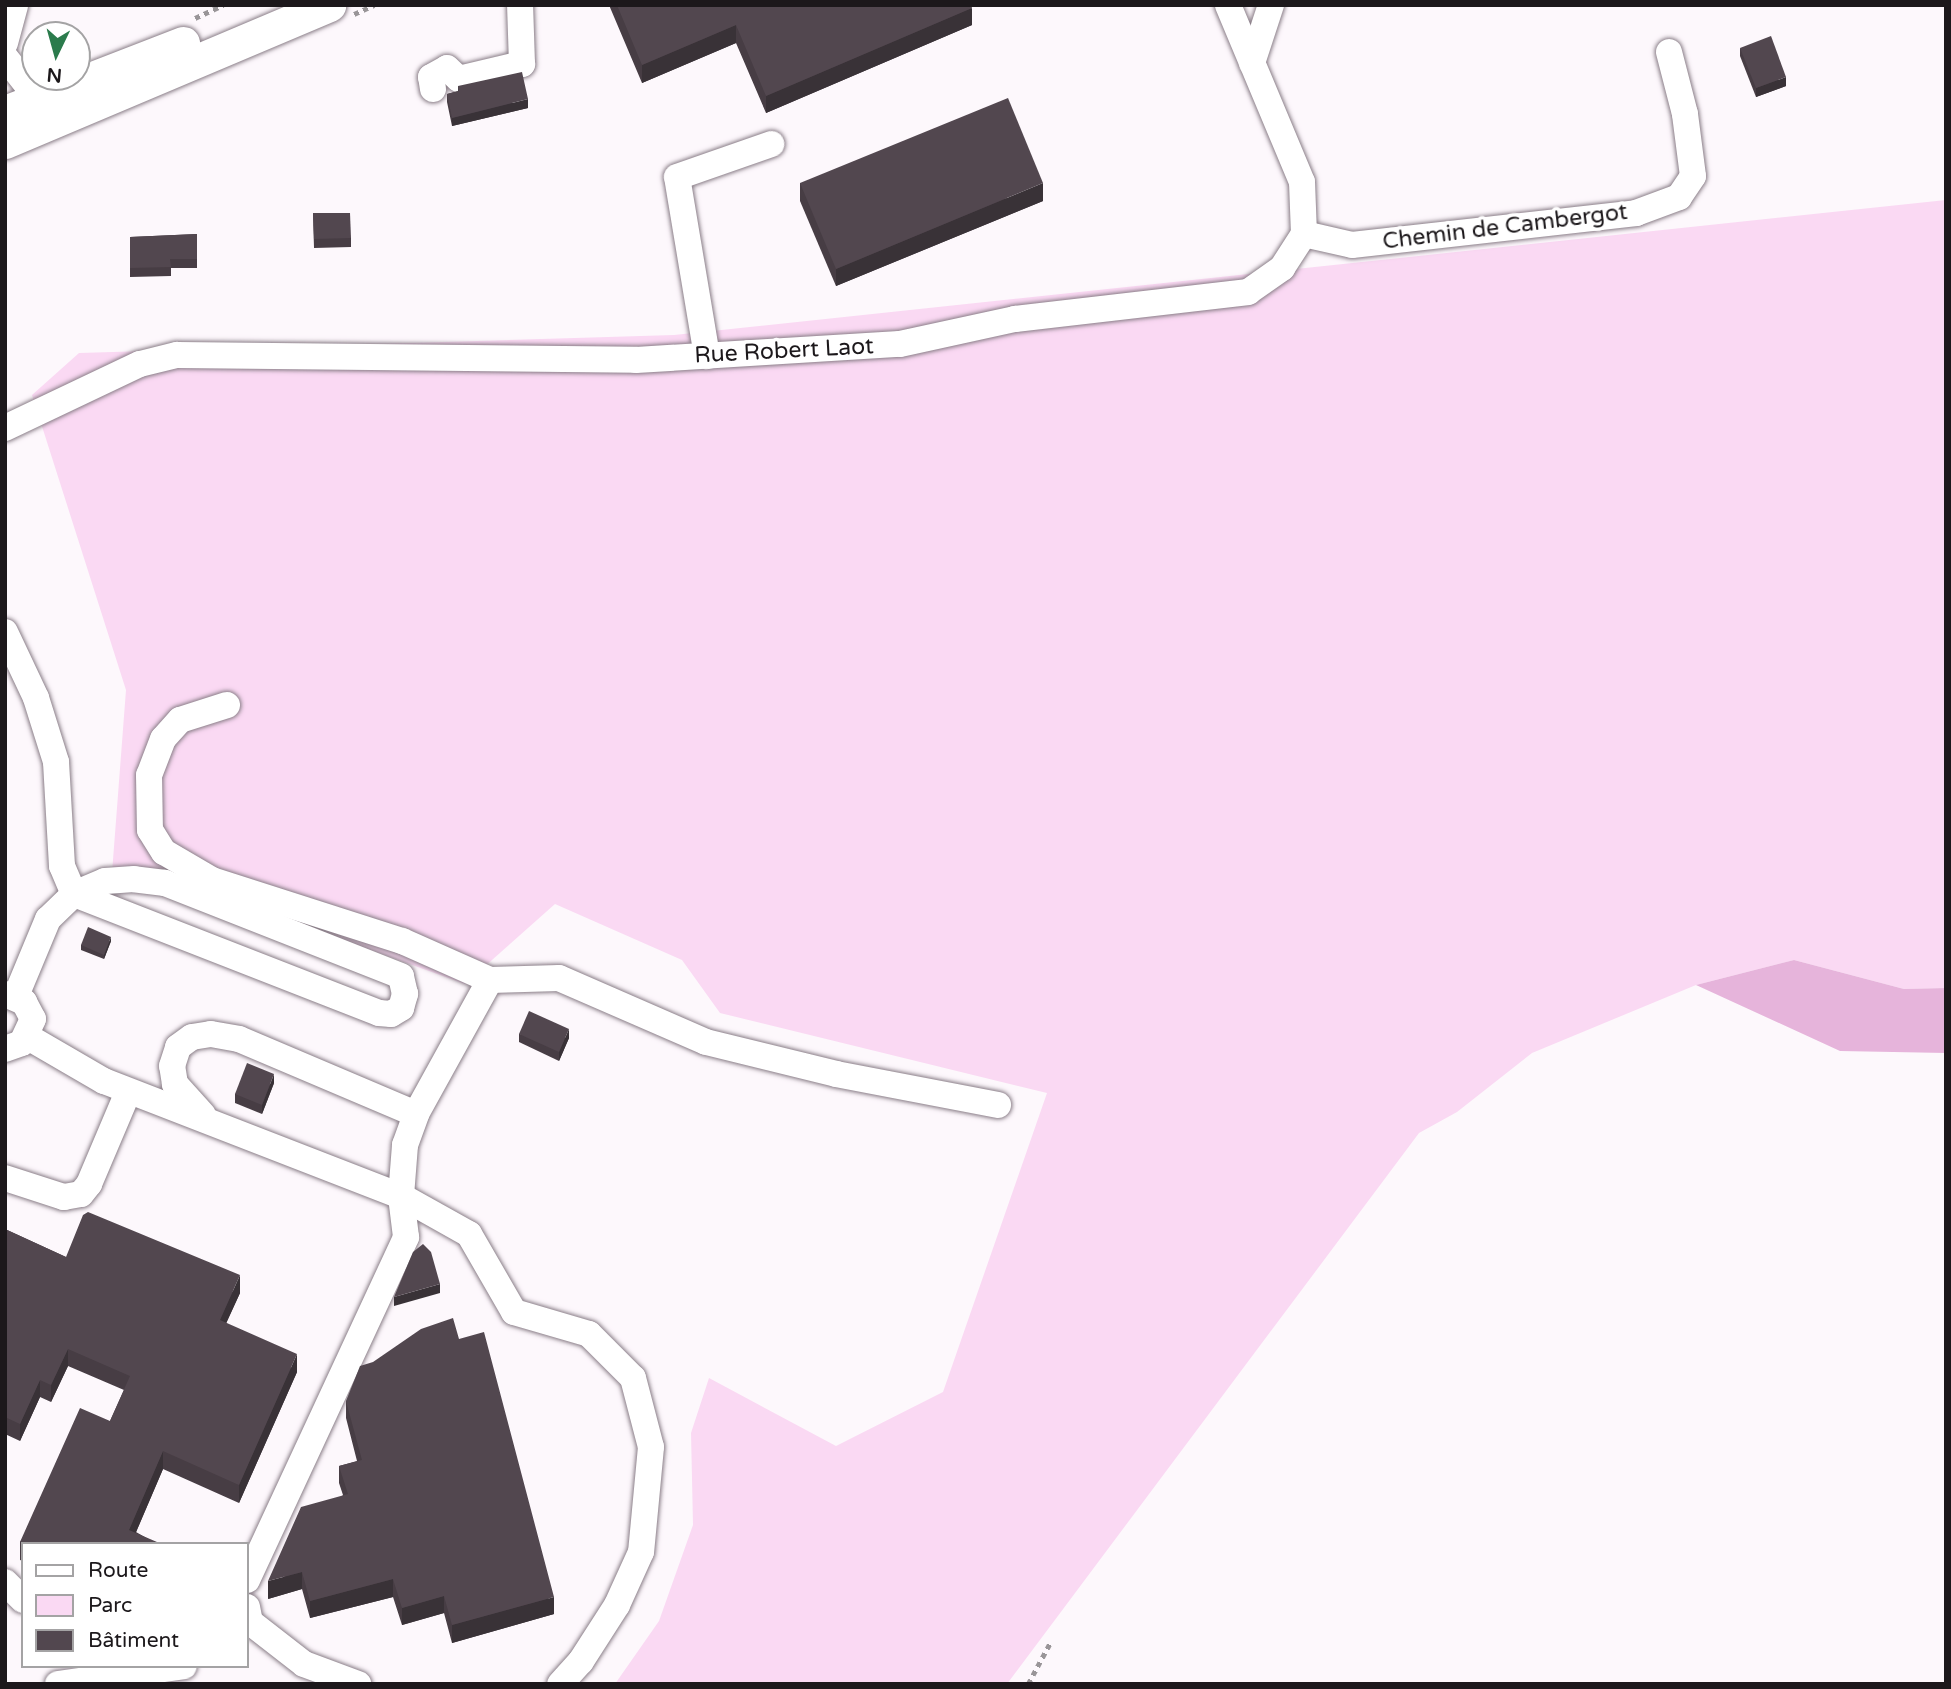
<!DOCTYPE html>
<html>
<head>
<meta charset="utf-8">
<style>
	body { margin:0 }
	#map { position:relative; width:1951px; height:1689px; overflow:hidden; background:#fdf8fc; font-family:"Varela Round",sans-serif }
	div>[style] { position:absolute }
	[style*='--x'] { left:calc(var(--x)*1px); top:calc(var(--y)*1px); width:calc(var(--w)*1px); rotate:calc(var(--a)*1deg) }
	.green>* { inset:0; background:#fad9f3 }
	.forest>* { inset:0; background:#e6b4db }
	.path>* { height:4.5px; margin-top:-2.25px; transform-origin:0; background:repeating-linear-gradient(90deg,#999598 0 5px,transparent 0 10px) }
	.roads { filter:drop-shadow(0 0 2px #8a7e88) drop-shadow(0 0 2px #8a7e88) }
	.minor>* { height:26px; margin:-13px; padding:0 13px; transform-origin:13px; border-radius:13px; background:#fff }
	.major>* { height:33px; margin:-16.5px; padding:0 16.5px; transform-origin:16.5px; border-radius:16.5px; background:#fff }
	.wall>* { inset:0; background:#473d44 }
	.shaded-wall>* { inset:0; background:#393237 }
	.building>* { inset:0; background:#52474f }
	span { translate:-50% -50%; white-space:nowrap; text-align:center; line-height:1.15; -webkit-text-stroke:7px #fff; paint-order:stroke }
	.street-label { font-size:23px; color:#1c181b }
	.frame { position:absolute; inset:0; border:7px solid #1c181b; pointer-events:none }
	.legend { position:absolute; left:21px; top:1542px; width:228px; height:126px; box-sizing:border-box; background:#fff; border:2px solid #a4a3a4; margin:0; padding:9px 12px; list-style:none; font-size:21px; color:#1c181b }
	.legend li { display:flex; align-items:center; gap:14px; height:35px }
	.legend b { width:35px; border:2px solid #a4a3a4 }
	.north { position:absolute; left:21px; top:21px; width:70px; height:70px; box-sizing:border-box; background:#fff; border:2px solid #a4a3a4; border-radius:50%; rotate:185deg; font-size:19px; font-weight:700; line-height:28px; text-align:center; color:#1c181b }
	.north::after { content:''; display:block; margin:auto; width:24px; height:32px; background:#2b7b4c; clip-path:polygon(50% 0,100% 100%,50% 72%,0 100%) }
</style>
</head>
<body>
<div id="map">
	<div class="green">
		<div style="clip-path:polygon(1946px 200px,1946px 988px,1904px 989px,1794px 960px,1696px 985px,1532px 1053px,1457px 1112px,1419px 1133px,1007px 1684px,615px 1684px,659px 1621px,693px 1525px,691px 1433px,709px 1378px,836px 1446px,943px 1392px,1047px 1093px,720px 1013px,682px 960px,555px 904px,465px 984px,157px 873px,112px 873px,126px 690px,32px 395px,79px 353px,674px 335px)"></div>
	</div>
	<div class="forest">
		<div style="clip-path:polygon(1794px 960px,1904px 989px,1946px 988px,1946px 1053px,1840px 1051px,1696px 985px)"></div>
	</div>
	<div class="path">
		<div style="--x:354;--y:14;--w:22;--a:-24"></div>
		<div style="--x:195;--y:18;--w:31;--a:-25"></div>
		<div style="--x:1028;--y:1684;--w:47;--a:-61.8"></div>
	</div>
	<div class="roads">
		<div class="minor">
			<div style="--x:5;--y:43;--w:39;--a:-75"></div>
			<div style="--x:5;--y:57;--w:53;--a:51.8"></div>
			<div style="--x:1252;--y:63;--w:61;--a:-71.9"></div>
			<div style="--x:433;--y:89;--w:12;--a:-99"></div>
			<div style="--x:431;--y:77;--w:18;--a:-29"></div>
			<div style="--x:447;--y:68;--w:16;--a:43"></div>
			<div style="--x:459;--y:79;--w:65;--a:-13.4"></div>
			<div style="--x:522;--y:64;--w:59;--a:-91.9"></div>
			<div style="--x:1304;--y:234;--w:49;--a:12.9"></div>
			<div style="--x:1352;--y:245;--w:286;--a:-6.4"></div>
			<div style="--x:1636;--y:213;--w:46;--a:-20.4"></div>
			<div style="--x:1679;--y:197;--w:25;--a:-56"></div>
			<div style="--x:1693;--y:176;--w:63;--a:-97.4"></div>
			<div style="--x:1685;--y:114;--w:64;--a:-104.5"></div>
			<div style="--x:707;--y:356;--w:181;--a:-99.5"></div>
			<div style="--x:677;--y:177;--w:100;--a:-19.3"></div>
			<div style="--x:5;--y:428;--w:149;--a:-25.4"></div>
			<div style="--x:140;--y:364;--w:38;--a:-14"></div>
			<div style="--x:177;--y:355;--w:459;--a:0.6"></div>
			<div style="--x:636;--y:360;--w:264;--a:-3.5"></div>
			<div style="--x:900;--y:344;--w:118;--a:-12.3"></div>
			<div style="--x:1015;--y:319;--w:235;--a:-6.6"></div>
			<div style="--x:1248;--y:292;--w:42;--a:-35.2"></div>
			<div style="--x:1282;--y:268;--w:40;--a:-57.1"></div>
			<div style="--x:1304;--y:234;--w:52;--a:-92.2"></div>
			<div style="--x:1302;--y:182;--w:192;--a:-112.7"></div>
			<div style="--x:5;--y:632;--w:73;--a:64.8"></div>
			<div style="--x:36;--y:698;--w:67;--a:72.6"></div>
			<div style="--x:56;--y:762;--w:104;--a:86.7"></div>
			<div style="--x:62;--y:866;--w:30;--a:67"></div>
			<div style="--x:74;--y:894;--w:327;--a:21.3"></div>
			<div style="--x:379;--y:1013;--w:12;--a:5"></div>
			<div style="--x:391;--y:1014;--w:12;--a:-31"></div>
			<div style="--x:401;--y:1008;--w:15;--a:-74"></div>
			<div style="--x:405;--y:994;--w:18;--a:-103"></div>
			<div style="--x:401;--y:976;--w:254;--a:-158.5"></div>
			<div style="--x:165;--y:883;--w:31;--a:-173"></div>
			<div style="--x:134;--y:879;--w:29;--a:176"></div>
			<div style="--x:105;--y:881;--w:34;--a:157"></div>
			<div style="--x:74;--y:894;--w:36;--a:136"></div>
			<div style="--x:48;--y:919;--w:83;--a:112.6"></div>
			<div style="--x:227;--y:705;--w:49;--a:162.3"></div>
			<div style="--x:180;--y:720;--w:25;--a:132"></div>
			<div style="--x:163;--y:739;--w:39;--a:111"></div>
			<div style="--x:149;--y:775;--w:55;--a:89"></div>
			<div style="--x:150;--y:830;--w:26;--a:58"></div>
			<div style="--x:164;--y:852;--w:56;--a:30.3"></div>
			<div style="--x:212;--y:880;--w:200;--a:17.8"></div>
			<div style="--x:402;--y:941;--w:96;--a:23.9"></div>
			<div style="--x:5;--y:994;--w:21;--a:23"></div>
			<div style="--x:24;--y:1002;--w:19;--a:62"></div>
			<div style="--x:33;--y:1019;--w:26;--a:115"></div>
			<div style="--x:22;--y:1043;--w:18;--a:161"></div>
			<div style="--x:28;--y:1037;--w:88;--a:30.1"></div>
			<div style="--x:104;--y:1081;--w:318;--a:21.2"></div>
			<div style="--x:401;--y:1196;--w:78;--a:29.2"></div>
			<div style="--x:469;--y:1234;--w:90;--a:60"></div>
			<div style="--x:514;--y:1312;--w:78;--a:16.3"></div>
			<div style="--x:589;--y:1334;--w:62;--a:45"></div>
			<div style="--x:633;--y:1378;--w:71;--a:75.4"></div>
			<div style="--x:651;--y:1447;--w:105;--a:95.4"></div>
			<div style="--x:641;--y:1552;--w:58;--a:114.4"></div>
			<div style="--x:617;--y:1605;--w:67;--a:122.7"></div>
			<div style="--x:581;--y:1661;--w:31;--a:132"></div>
			<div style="--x:203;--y:1115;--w:42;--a:-132.1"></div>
			<div style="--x:175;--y:1084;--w:18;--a:-99"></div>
			<div style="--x:172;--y:1066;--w:20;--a:-72"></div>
			<div style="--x:178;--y:1047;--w:17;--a:-36"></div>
			<div style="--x:192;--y:1037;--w:19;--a:-9"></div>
			<div style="--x:211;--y:1034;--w:28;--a:10"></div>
			<div style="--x:239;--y:1039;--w:192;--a:23"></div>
			<div style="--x:5;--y:1178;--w:62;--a:17.9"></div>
			<div style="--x:64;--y:1197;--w:17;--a:-10"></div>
			<div style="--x:81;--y:1194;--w:13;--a:-51"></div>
			<div style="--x:89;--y:1184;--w:100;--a:-67"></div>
			<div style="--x:247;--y:1580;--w:378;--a:-65.1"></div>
			<div style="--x:406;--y:1237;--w:41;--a:-97"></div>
			<div style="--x:401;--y:1196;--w:51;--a:-85.5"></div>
			<div style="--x:405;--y:1145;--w:33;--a:-70"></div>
			<div style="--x:416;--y:1114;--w:153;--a:-61.1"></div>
			<div style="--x:490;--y:980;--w:69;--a:-1.7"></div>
			<div style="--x:559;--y:978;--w:160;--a:23.5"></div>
			<div style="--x:706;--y:1042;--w:134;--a:13.8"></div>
			<div style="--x:836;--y:1074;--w:165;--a:10.8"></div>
			<div style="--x:5;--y:1582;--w:25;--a:45"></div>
			<div style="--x:247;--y:1607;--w:15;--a:79"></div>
			<div style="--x:250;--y:1622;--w:68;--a:37.9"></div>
			<div style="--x:304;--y:1664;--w:58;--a:20.3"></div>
			<div style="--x:58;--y:1684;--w:127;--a:-8.1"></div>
		</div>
		<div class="major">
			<div style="--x:5;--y:112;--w:191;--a:-21.2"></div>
			<div style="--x:5;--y:142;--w:352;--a:-22.9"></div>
		</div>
	</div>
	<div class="wall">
		<div style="clip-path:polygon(609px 5px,971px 5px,972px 25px,766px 113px,736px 43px,642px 83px)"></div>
		<div style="clip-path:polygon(1740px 48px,1786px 86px,1756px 97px,1740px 56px)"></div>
		<div style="clip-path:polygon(458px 86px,528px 108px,452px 126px,447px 102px,447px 94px,458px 91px)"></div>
		<div style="clip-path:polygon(800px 183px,1043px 201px,836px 286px,800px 201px)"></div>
		<div style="clip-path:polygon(313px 213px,351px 238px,351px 247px,314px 248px)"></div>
		<div style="clip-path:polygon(197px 234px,197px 268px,171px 268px,171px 276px,130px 277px,130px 237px)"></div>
		<div style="clip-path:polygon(111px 941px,104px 959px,81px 950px,81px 945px)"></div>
		<div style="clip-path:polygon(519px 1034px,569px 1038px,559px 1061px,519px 1042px)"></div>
		<div style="clip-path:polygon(274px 1083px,262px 1114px,235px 1103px,235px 1094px)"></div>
		<div style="clip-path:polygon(5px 1229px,66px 1257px,240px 1293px,226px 1323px,297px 1372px,239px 1503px,163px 1469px,136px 1532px,157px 1544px,23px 1544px,23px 1561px,20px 1560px,20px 1542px,110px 1421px,124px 1390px,68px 1366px,51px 1402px,40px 1397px,20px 1441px,5px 1434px)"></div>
		<div style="clip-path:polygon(459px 1339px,554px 1614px,452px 1643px,444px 1613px,402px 1625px,393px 1597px,310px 1618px,302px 1589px,268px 1599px,343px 1495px,339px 1483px,339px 1466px,357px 1461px,346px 1418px,346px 1401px)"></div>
	</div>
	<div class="shaded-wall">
		<div style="clip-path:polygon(972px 8px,972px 25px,766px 113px,766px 96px)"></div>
		<div style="clip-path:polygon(736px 25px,736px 43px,642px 83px,642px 65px)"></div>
		<div style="clip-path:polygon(1786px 77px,1786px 86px,1756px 97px,1756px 88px)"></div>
		<div style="clip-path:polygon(528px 99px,528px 108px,452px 126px,452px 118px)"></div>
		<div style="clip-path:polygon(1043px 183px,1043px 201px,836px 286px,836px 269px)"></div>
		<div style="clip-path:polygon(111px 937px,111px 941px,104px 959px,104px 955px)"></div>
		<div style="clip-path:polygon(569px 1029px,569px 1038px,559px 1061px,559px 1052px)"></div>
		<div style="clip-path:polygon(274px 1074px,274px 1083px,262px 1114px,262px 1105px)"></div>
		<div style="clip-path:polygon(240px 1275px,240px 1293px,220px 1337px,220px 1320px)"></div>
		<div style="clip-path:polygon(440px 1284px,440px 1293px,394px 1306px,394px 1297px)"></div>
		<div style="clip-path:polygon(68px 1349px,68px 1366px,51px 1402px,51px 1385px)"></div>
		<div style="clip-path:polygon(297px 1354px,297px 1372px,239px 1503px,239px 1485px)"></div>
		<div style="clip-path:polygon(40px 1380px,40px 1397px,20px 1441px,20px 1424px)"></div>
		<div style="clip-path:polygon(163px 1451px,163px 1469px,131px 1544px,129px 1530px)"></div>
		<div style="clip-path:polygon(302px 1572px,302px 1589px,268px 1599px,268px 1581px)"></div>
		<div style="clip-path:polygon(393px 1579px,393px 1597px,310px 1618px,310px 1601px)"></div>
		<div style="clip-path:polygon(444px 1596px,444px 1613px,402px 1625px,402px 1608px)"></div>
		<div style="clip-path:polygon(554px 1597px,554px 1614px,452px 1643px,452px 1625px)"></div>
	</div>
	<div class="building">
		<div style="clip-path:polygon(617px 5px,971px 5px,972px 8px,766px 96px,736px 25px,642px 65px)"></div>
		<div style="clip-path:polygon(1771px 36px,1786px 77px,1756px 88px,1740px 48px)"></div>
		<div style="clip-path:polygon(522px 72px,528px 99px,452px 118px,447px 94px,459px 91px,458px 86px)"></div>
		<div style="clip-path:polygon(1008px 98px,1043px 183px,836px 269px,800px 183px)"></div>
		<div style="clip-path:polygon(313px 213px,350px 213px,351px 238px,314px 239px)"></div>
		<div style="clip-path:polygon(197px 234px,197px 259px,170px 259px,171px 267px,130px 268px,130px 237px)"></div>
		<div style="clip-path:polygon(88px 927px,111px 937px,104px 955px,81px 945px)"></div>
		<div style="clip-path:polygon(529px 1011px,569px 1029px,559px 1052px,519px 1034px)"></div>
		<div style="clip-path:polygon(247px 1063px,274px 1074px,262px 1105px,235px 1094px)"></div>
		<div style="clip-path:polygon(88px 1212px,240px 1275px,220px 1320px,297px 1354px,239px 1485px,163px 1451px,129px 1530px,157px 1542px,156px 1544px,23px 1544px,20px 1542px,80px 1408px,110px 1421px,130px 1376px,68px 1349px,51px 1385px,40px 1380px,20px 1424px,5px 1417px,5px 1229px,66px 1257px,83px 1215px)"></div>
		<div style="clip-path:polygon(423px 1244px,431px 1252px,440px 1284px,394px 1297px,413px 1252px)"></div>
		<div style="clip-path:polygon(453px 1318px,459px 1339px,484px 1332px,554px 1597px,452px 1625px,444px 1596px,402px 1608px,393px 1579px,310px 1601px,302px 1572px,268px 1581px,301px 1507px,348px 1494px,339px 1466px,362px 1460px,346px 1401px,360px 1366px,373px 1362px,421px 1329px)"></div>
	</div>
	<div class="street-label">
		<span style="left:1505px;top:227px;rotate:-7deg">Chemin de Cambergot</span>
		<span style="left:784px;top:351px;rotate:-3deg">Rue Robert Laot</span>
	</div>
	<div class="frame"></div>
	<ul class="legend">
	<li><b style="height:9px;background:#fff"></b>Route</li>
	<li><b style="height:19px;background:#fad9f3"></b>Parc</li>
	<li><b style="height:19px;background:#52474f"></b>Bâtiment</li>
	</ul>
	<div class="north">N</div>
</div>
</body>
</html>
